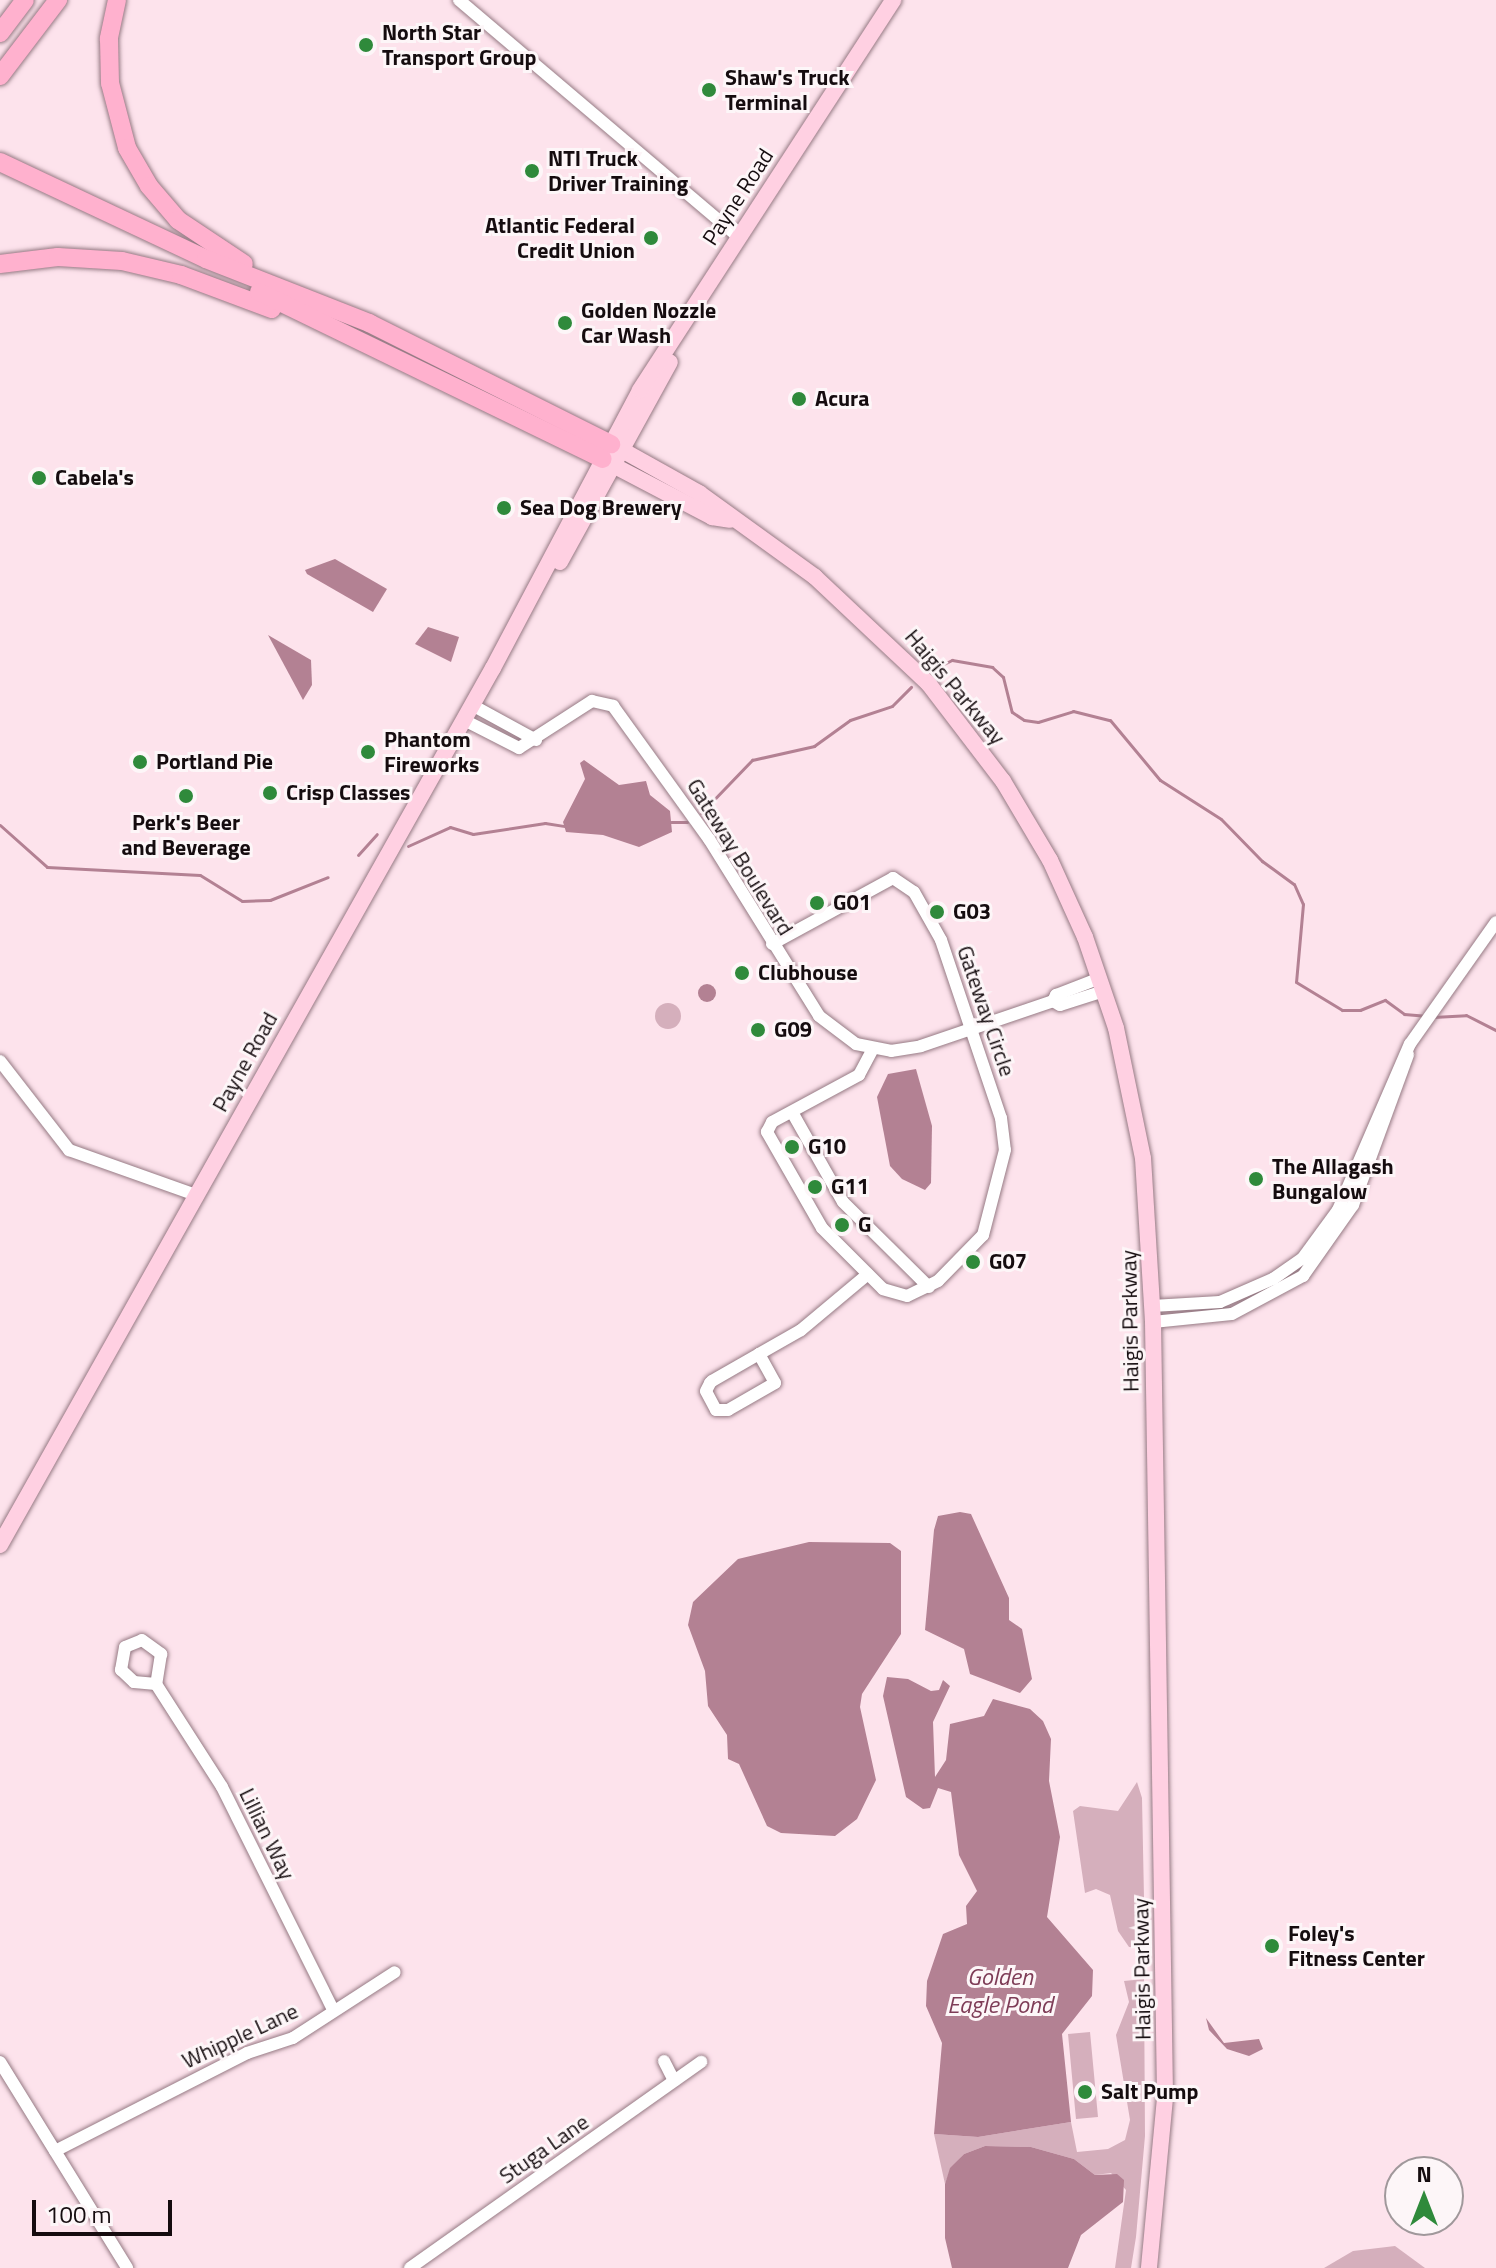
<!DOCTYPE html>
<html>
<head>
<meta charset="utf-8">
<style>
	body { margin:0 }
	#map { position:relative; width:1496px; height:2268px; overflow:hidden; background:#fde3ec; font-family:"Titillium Web",sans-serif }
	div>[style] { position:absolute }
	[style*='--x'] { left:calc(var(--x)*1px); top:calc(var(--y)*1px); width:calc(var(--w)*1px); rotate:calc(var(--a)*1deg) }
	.green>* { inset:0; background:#d5afbc }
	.round { border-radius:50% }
	.water>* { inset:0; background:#b38193 }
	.stream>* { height:3px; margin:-1.5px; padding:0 1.5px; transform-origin:1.5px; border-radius:1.5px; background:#b38193 }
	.roads { filter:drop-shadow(0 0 2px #967a84) drop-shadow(0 0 2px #967a84) }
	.minor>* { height:12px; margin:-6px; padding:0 6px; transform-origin:6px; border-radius:6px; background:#fff }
	.major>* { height:16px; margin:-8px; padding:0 8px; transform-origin:8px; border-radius:8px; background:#ffd0e2 }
	.highway>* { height:18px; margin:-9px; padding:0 9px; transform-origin:9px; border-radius:9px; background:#ffb1ce }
	.dots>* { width:22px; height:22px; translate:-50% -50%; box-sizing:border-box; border:4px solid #fdf6f8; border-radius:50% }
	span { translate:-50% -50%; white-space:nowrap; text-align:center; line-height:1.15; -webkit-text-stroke:6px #fdf6f8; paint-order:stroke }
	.poi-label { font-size:22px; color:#150c0f; font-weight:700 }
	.left { translate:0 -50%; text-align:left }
	.right { translate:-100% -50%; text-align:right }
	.street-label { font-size:22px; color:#150c0f }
	.water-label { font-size:24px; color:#7e3c57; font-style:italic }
	.north { position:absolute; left:1384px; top:2156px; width:80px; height:80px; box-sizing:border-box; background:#fdf6f8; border:2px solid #a0989b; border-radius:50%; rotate:0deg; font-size:22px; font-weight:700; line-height:32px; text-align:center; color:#150c0f }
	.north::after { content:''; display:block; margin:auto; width:28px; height:36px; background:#2f8a3b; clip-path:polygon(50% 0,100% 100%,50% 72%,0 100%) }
	.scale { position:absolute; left:32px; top:2200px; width:140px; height:36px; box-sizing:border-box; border:4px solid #150c0f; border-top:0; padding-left:10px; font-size:24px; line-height:28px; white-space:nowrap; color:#150c0f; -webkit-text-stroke:6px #fdf6f8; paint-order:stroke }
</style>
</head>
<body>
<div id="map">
	<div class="green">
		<div class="round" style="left:655px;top:1003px;width:26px;height:26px"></div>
		<div style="clip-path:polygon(1137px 1782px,1142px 1798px,1145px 1948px,1129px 1947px,1118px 1931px,1110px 1895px,1096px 1889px,1085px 1893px,1073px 1811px,1080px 1806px,1118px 1811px)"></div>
		<div style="clip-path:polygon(1144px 1979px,1145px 2136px,1136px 2237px,1131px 2268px,1115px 2268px,1126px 2190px,1111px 2173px,1095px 2175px,1074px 2159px,1031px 2147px,985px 2146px,964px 2154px,951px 2168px,945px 2184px,934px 2134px,978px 2137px,1071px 2122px,1077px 2152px,1108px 2149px,1125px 2140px,1130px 2120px,1116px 2035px,1129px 2002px,1124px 1981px)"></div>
		<div style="clip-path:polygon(1090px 2032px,1098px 2117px,1076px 2119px,1068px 2034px)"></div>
		<div style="clip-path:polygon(1395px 2246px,1425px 2268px,1324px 2268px,1353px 2251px)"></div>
	</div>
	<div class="water">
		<div style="clip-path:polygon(335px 559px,387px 589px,373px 612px,307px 574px,305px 570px)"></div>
		<div style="clip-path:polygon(428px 627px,459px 637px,451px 662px,415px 644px)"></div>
		<div style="clip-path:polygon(268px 635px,311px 660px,312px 685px,303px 700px)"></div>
		<div style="clip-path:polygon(584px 760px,619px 785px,646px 781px,650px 795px,670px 811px,672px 832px,639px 847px,603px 835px,566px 832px,563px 822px,585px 779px,580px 763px)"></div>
		<div class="round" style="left:698px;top:984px;width:18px;height:18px"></div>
		<div style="clip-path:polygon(916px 1069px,932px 1126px,931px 1183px,925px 1190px,902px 1179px,890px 1166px,877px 1097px,888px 1074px)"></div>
		<div style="clip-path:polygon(960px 1512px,971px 1514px,1009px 1598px,1009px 1620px,1022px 1629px,1032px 1679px,1020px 1693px,970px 1674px,964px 1649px,925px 1630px,934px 1530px,938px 1516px)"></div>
		<div style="clip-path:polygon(809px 1542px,890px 1543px,901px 1551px,901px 1634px,862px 1694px,860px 1707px,876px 1780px,857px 1819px,835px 1836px,781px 1833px,767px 1826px,739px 1764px,728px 1759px,727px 1735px,708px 1706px,705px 1671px,688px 1625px,693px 1602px,738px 1559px)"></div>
		<div style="clip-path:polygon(887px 1677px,908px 1679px,931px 1691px,939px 1690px,943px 1680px,950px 1686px,933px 1722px,935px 1777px,946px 1760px,950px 1724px,984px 1716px,993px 1699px,1030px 1709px,1043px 1721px,1051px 1739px,1049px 1781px,1060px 1837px,1047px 1917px,1093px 1970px,1092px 1996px,1062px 2034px,1071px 2122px,978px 2137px,934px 2134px,942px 2043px,926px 2006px,927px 1981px,943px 1934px,967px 1924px,966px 1906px,977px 1891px,959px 1855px,951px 1792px,938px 1788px,930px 1808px,923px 1809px,906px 1797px,883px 1696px)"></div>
		<div style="clip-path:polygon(1206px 2018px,1224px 2043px,1259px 2039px,1263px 2049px,1249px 2056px,1227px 2049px,1209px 2030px)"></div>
		<div style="clip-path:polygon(985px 2146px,1031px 2147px,1074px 2159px,1095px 2175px,1117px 2174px,1124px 2180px,1123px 2202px,1081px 2235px,1068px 2268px,952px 2268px,945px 2238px,945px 2184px,950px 2168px,964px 2154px)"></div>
	</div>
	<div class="stream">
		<div style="--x:938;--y:667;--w:16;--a:-27"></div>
		<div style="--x:952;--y:660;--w:41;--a:9.9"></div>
		<div style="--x:992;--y:667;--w:15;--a:42"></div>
		<div style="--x:1003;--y:677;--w:36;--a:76"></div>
		<div style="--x:1012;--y:712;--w:14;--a:34"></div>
		<div style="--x:1024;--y:720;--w:14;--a:8"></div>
		<div style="--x:1038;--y:722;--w:37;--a:-17"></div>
		<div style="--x:1073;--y:711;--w:38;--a:14"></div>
		<div style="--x:1110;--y:720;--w:78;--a:50.2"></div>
		<div style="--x:1160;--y:780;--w:72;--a:32.6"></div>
		<div style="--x:1221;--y:819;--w:59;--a:45.7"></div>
		<div style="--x:1262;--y:861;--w:39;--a:36"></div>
		<div style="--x:1294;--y:884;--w:22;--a:66"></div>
		<div style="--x:1303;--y:904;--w:78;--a:95.1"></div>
		<div style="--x:1296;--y:982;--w:54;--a:31.3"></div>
		<div style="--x:1342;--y:1010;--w:18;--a:0"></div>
		<div style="--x:1360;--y:1010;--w:27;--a:-22"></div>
		<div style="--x:1385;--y:1000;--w:24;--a:36"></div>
		<div style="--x:1404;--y:1014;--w:21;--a:5"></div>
		<div style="--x:701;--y:813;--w:74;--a:-46.1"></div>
		<div style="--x:752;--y:760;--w:64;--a:-12.7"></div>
		<div style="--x:814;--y:746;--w:44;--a:-35.8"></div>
		<div style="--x:850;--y:720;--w:44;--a:-18.4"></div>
		<div style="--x:892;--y:706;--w:27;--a:-45"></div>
		<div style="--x:671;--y:822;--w:16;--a:0"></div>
		<div style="--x:0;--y:825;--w:63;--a:41.8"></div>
		<div style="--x:47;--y:867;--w:153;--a:3"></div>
		<div style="--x:200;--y:875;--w:49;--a:31.8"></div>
		<div style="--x:242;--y:901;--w:28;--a:-2"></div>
		<div style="--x:270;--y:900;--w:62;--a:-21.6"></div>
		<div style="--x:408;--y:846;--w:46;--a:-24.3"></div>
		<div style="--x:450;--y:827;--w:24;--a:17"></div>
		<div style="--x:473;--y:834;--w:73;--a:-8.7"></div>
		<div style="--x:545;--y:823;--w:20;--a:9"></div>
		<div style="--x:358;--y:855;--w:28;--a:-48"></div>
		<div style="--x:1433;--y:1017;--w:33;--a:-3"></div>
		<div style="--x:1466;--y:1015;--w:34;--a:27"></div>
	</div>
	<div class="roads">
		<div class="minor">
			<div style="--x:459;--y:0;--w:365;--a:40.3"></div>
			<div style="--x:472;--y:705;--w:73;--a:28.7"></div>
			<div style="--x:464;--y:720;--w:62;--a:27"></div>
			<div style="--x:519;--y:748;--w:87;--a:-32.8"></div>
			<div style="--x:592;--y:701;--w:22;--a:13"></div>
			<div style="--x:613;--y:706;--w:164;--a:54.2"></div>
			<div style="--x:709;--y:839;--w:208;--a:58.1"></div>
			<div style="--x:819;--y:1016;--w:46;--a:37.1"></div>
			<div style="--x:856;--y:1044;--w:36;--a:11"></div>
			<div style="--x:891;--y:1051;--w:30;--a:-9"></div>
			<div style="--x:921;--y:1046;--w:139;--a:-18.8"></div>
			<div style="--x:1053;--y:1001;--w:7;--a:-63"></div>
			<div style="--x:1056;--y:995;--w:47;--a:-21.1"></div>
			<div style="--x:772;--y:944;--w:138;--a:-28.6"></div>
			<div style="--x:893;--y:878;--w:25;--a:34"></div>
			<div style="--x:914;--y:892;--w:55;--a:60.6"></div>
			<div style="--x:941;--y:940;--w:188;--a:71.4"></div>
			<div style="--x:1001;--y:1118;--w:32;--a:83"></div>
			<div style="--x:1005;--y:1150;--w:88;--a:104.5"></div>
			<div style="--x:983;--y:1235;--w:64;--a:134.4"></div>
			<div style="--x:938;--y:1281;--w:34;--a:154"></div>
			<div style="--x:907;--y:1296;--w:25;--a:-164"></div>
			<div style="--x:883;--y:1289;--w:86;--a:-135"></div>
			<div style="--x:822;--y:1228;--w:111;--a:-119.8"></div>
			<div style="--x:767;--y:1132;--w:11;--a:-63"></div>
			<div style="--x:772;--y:1122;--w:99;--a:-28.4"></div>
			<div style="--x:859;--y:1075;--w:30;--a:-62"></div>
			<div style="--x:1053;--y:1001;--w:8;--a:30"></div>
			<div style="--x:1060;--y:1005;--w:46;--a:-17.7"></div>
			<div style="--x:0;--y:1061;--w:113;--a:52.2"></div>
			<div style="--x:69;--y:1150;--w:135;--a:19.5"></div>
			<div style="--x:792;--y:1112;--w:103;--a:60.5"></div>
			<div style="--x:843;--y:1202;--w:121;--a:44.7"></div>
			<div style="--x:1152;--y:1306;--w:68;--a:-3.4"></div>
			<div style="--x:1220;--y:1302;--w:58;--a:-23.5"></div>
			<div style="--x:1273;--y:1279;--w:35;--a:-35"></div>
			<div style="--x:1302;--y:1259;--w:61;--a:-53.7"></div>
			<div style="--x:1338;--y:1210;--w:181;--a:-66.6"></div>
			<div style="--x:1410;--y:1044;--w:149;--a:-54.8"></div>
			<div style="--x:1153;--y:1322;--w:79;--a:-5.8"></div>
			<div style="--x:1232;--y:1314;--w:81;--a:-28.2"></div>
			<div style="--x:1303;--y:1276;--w:87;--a:-54.8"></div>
			<div style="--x:1353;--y:1205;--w:160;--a:-69.9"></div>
			<div style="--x:759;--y:1354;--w:33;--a:61"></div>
			<div style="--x:775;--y:1383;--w:54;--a:150.1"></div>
			<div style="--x:728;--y:1410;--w:12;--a:180"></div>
			<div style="--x:716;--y:1410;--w:21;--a:-118"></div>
			<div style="--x:706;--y:1391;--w:9;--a:-63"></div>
			<div style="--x:710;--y:1383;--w:3;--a:-45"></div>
			<div style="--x:712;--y:1381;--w:54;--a:-29.9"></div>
			<div style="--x:759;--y:1354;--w:48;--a:-29.7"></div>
			<div style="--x:801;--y:1330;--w:87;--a:-39.9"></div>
			<div style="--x:142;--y:1640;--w:24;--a:36"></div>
			<div style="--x:161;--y:1654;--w:30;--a:99"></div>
			<div style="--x:156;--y:1684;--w:22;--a:-175"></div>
			<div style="--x:134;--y:1682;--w:18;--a:-137"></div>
			<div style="--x:121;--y:1670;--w:23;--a:-80"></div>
			<div style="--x:125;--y:1647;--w:18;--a:-22"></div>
			<div style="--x:156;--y:1684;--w:122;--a:57.3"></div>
			<div style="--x:222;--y:1787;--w:247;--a:63.5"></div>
			<div style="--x:664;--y:2061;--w:22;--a:63"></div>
			<div style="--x:0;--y:2062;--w:242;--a:58.3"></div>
			<div style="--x:55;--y:2151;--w:216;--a:-27"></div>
			<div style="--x:247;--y:2053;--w:48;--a:-18.1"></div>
			<div style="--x:293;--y:2038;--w:121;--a:-32.9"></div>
			<div style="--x:410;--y:2268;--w:357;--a:-35.3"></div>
		</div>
		<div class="major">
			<div style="--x:611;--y:444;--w:101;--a:29.1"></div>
			<div style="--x:699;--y:493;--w:143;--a:35.9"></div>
			<div style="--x:815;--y:577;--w:155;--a:43.2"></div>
			<div style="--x:928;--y:683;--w:123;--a:52.6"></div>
			<div style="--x:1003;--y:781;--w:92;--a:59.3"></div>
			<div style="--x:1050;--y:860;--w:85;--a:65.6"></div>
			<div style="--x:1085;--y:937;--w:96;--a:71.2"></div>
			<div style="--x:1116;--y:1028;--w:133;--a:78.3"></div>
			<div style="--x:1143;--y:1158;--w:164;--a:86.5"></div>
			<div style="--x:1153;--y:1322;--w:776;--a:89.11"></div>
			<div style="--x:1165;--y:2098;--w:171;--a:95.4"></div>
			<div style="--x:607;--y:462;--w:119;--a:27.6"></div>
			<div style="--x:712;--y:517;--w:18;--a:9"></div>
			<div style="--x:560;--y:562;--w:228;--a:-61.2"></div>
			<div style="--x:0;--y:1545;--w:1006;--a:-60.66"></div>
			<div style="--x:493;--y:668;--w:314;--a:-62.1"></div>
			<div style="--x:640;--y:390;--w:465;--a:-57"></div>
		</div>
		<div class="highway">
			<div style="--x:117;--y:0;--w:40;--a:102"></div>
			<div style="--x:109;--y:39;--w:44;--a:88.7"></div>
			<div style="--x:110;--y:83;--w:67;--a:75.3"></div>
			<div style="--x:127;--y:148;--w:44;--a:59.9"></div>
			<div style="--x:149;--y:186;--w:45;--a:49.5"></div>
			<div style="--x:178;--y:220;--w:79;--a:33.7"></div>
			<div style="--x:0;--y:33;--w:41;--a:-52.9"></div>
			<div style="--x:0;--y:76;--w:96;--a:-52.7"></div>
			<div style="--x:0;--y:162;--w:228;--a:25.2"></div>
			<div style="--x:206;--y:259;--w:175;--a:21.4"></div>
			<div style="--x:369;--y:323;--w:271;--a:26.6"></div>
			<div style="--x:0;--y:264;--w:58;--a:-6.9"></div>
			<div style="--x:58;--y:257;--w:64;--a:3.6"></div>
			<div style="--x:122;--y:261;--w:61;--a:13.3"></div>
			<div style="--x:181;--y:275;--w:97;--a:20.5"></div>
			<div style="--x:259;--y:292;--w:382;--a:25.9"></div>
		</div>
	</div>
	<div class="dots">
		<div style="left:366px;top:45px;background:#2f8a3b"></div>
		<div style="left:709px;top:90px;background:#2f8a3b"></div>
		<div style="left:532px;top:171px;background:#2f8a3b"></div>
		<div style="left:651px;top:238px;background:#2f8a3b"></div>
		<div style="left:565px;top:323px;background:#2f8a3b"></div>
		<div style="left:799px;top:399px;background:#2f8a3b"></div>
		<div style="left:39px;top:478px;background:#2f8a3b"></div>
		<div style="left:504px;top:508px;background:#2f8a3b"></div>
		<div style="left:368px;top:752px;background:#2f8a3b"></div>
		<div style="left:140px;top:762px;background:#2f8a3b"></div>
		<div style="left:270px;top:793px;background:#2f8a3b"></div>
		<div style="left:186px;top:796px;background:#2f8a3b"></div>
		<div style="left:817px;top:903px;background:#2f8a3b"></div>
		<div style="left:937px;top:912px;background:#2f8a3b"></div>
		<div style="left:742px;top:973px;background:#2f8a3b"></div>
		<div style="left:758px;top:1030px;background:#2f8a3b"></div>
		<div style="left:792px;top:1147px;background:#2f8a3b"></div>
		<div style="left:1256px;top:1179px;background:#2f8a3b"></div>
		<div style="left:815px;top:1187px;background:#2f8a3b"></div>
		<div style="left:842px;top:1225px;background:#2f8a3b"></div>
		<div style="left:973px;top:1262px;background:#2f8a3b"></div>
		<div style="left:1272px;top:1946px;background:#2f8a3b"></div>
		<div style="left:1085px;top:2092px;background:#2f8a3b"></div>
	</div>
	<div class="poi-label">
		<span class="left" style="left:382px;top:45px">North Star<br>Transport Group</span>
		<span class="left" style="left:725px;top:90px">Shaw's Truck<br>Terminal</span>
		<span class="left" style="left:548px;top:171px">NTI Truck<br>Driver Training</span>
		<span class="right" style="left:635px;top:238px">Atlantic Federal<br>Credit Union</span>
		<span class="left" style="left:581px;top:323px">Golden Nozzle<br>Car Wash</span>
		<span class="left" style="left:815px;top:399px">Acura</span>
		<span class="left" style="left:55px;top:478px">Cabela's</span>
		<span class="left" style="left:520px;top:508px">Sea Dog Brewery</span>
		<span class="left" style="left:384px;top:752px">Phantom<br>Fireworks</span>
		<span class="left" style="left:156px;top:762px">Portland Pie</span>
		<span class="left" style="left:286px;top:793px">Crisp Classes</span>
		<span style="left:186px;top:835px">Perk's Beer<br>and Beverage</span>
		<span class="left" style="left:833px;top:903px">G01</span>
		<span class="left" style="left:953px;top:912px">G03</span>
		<span class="left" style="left:758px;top:973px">Clubhouse</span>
		<span class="left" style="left:774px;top:1030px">G09</span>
		<span class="left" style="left:808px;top:1147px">G10</span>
		<span class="left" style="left:1272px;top:1179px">The Allagash<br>Bungalow</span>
		<span class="left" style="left:831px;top:1187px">G11</span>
		<span class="left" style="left:858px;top:1225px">G</span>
		<span class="left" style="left:989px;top:1262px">G07</span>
		<span class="left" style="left:1288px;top:1946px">Foley's<br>Fitness Center</span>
		<span class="left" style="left:1101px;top:2092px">Salt Pump</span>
	</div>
	<div class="street-label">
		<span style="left:738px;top:197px;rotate:-57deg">Payne Road</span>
		<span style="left:955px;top:687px;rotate:50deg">Haigis Parkway</span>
		<span style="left:740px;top:857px;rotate:58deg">Gateway Boulevard</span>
		<span style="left:986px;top:1011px;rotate:71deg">Gateway Circle</span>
		<span style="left:245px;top:1062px;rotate:-61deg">Payne Road</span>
		<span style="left:1130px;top:1321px;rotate:-91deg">Haigis Parkway</span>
		<span style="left:267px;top:1834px;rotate:64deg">Lillian Way</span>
		<span style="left:1142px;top:1969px;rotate:-91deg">Haigis Parkway</span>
		<span style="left:240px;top:2036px;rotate:-25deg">Whipple Lane</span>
		<span style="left:544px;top:2149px;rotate:-35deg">Stuga Lane</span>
	</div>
	<div class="water-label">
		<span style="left:1000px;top:1991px">Golden<br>Eagle Pond</span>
	</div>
	<div class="north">N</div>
	<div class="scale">100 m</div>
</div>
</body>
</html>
